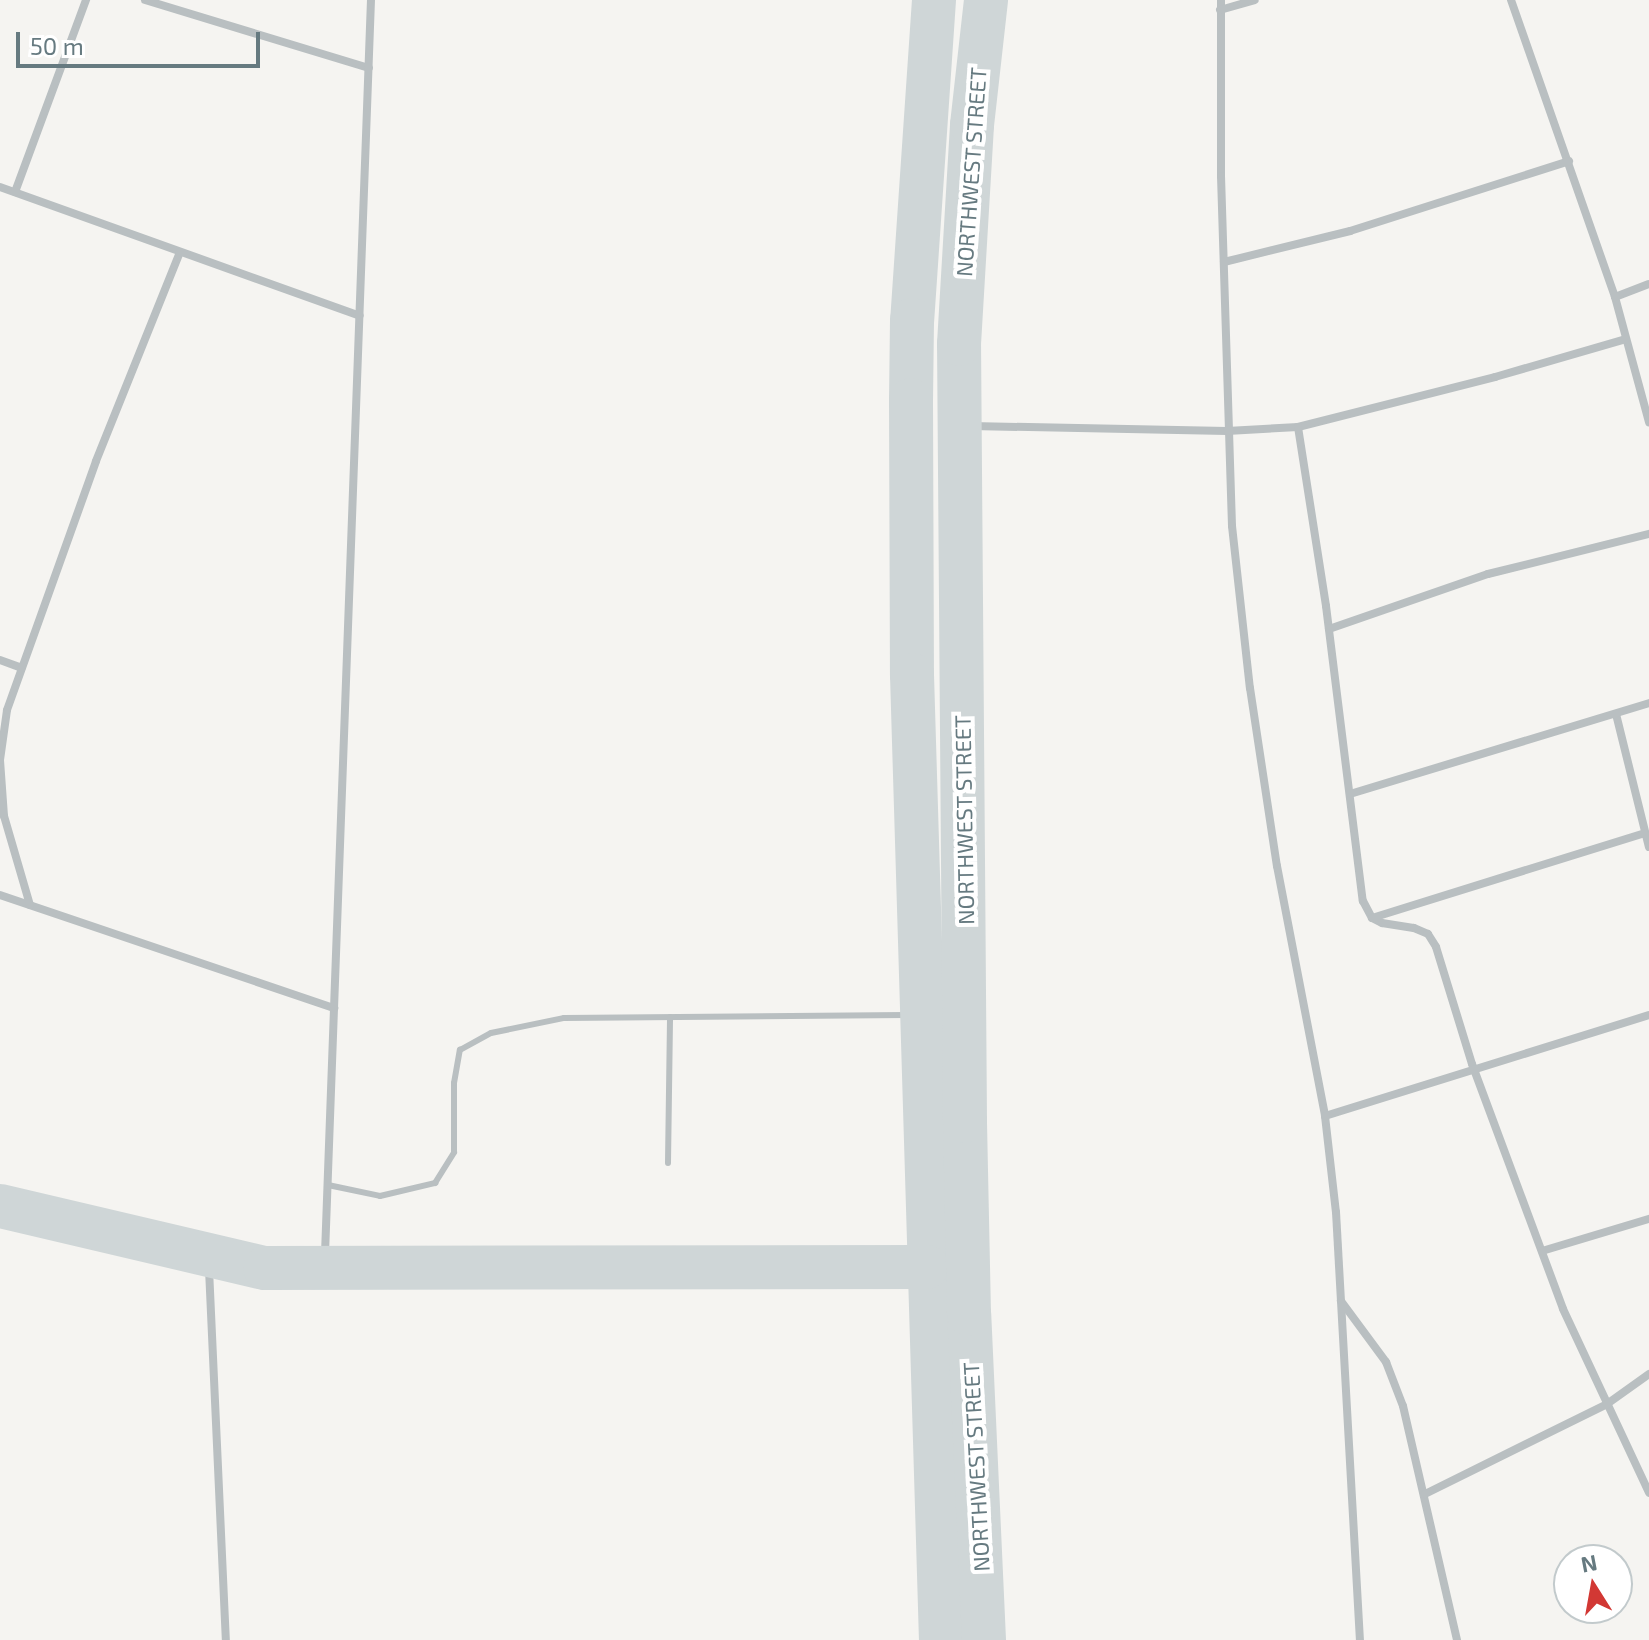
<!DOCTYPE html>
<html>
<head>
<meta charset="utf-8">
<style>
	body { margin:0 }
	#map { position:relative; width:1649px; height:1640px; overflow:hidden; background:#f5f4f1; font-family:"Exo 2",sans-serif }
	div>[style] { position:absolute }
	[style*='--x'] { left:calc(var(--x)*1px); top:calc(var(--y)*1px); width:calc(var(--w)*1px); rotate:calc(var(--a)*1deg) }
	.lane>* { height:6px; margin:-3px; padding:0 3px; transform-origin:3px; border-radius:3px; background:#b9bfc1 }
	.street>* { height:8px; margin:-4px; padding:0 4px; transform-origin:4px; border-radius:4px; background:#b9bfc1 }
	.secondary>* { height:44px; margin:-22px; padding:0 22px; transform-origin:22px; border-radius:22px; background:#cfd6d7 }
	span { translate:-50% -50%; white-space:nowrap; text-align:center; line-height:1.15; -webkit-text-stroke:8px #fff; paint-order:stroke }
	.street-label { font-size:22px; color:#667a80 }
	.north { position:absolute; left:1553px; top:1544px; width:80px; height:80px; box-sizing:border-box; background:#fff; border:2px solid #c2cacc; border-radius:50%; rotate:349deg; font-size:22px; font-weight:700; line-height:32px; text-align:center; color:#667a80 }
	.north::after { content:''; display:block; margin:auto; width:28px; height:36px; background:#d23834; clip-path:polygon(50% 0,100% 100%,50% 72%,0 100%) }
	.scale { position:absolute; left:16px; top:32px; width:244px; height:36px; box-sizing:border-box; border:4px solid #667a80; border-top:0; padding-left:10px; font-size:24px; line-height:28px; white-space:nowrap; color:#667a80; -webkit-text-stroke:6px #fff; paint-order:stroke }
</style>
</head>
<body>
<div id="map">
	<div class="lane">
		<div style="--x:668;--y:1163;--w:146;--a:-89.2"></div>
		<div style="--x:328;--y:1185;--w:53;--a:11.9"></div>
		<div style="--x:380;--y:1196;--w:57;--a:-13.3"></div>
		<div style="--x:435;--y:1183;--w:36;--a:-58"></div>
		<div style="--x:454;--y:1152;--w:69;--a:-90"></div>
		<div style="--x:454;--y:1083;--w:34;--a:-80"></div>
		<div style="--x:460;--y:1050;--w:35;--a:-29"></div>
		<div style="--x:491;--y:1033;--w:75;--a:-11.6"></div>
		<div style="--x:564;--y:1018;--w:341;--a:-0.5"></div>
	</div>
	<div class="street">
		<div style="--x:145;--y:0;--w:234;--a:16.9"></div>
		<div style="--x:1221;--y:0;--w:176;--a:90"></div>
		<div style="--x:1221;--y:176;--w:350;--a:88.2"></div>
		<div style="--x:1232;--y:526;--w:163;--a:83.7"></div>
		<div style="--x:1250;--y:688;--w:180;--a:81.4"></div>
		<div style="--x:1277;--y:866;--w:255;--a:79.1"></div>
		<div style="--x:1325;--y:1116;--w:97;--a:83.5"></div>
		<div style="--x:1336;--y:1212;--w:429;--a:86.8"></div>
		<div style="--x:1511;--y:0;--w:315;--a:70.7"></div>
		<div style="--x:1615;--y:297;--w:130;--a:74.8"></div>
		<div style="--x:1220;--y:10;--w:36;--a:-16"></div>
		<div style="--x:0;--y:187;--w:382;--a:19.7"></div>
		<div style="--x:15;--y:192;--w:205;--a:-69.7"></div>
		<div style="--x:1224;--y:262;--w:130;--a:-13.8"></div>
		<div style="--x:1350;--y:231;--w:230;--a:-17.7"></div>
		<div style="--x:1615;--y:297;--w:36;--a:-21"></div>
		<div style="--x:971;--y:426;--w:256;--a:1.1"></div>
		<div style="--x:1227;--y:431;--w:71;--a:-3.2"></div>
		<div style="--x:1298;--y:427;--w:203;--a:-14.2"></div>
		<div style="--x:1495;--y:377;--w:136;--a:-16.2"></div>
		<div style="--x:1298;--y:427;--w:181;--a:81.1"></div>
		<div style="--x:1326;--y:606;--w:297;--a:82.9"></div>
		<div style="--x:1363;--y:901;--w:19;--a:62"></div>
		<div style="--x:1372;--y:918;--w:11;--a:27"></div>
		<div style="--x:1382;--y:923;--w:32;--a:9"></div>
		<div style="--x:1414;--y:928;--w:15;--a:23"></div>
		<div style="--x:1428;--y:934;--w:15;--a:58"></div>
		<div style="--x:1436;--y:947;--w:122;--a:72.9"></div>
		<div style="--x:1472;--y:1064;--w:261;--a:69.6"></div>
		<div style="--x:1563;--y:1309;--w:203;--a:64.9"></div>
		<div style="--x:1329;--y:629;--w:168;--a:-19.1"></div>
		<div style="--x:1488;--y:574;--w:166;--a:-14"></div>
		<div style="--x:0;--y:660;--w:23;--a:20"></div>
		<div style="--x:1616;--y:714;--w:137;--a:76.1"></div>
		<div style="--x:1350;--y:794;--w:313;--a:-16.9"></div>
		<div style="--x:0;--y:895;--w:353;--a:18.7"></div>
		<div style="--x:30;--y:905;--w:93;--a:-106.3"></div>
		<div style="--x:4;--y:816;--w:56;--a:-94.1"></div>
		<div style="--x:0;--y:760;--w:50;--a:-82"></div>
		<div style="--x:7;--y:710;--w:264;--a:-70.3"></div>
		<div style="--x:96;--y:461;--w:225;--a:-68.1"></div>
		<div style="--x:1372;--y:918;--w:286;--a:-17.3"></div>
		<div style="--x:1325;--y:1116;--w:339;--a:-17.3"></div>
		<div style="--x:1542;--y:1251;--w:112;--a:-16.7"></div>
		<div style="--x:325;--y:1254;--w:1255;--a:-87.9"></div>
		<div style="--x:209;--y:1269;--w:371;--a:87.4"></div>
		<div style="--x:1341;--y:1301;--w:76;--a:53.6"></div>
		<div style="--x:1386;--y:1362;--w:47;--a:68.9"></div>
		<div style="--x:1403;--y:1406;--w:240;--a:77"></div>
		<div style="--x:1425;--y:1494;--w:203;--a:-26.3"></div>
		<div style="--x:1607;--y:1404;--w:52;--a:-35.5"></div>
	</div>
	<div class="secondary">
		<div style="--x:934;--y:0;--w:321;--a:93.9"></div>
		<div style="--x:912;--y:320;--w:80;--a:90.7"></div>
		<div style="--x:911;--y:400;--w:275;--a:89.8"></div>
		<div style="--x:912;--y:675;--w:965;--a:88.28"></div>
		<div style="--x:0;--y:1206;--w:272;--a:13.2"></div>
		<div style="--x:265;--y:1268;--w:662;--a:-0.09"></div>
		<div style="--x:984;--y:1640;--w:326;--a:-92.6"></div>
		<div style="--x:969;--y:1314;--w:193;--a:-91.2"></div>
		<div style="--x:965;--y:1121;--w:777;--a:-90.44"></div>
		<div style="--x:959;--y:344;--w:219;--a:-86.6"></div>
		<div style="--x:972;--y:125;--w:126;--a:-83.6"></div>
	</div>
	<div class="street-label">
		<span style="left:971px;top:172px;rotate:-86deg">NORTHWEST STREET</span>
		<span style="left:964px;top:820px;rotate:-91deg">NORTHWEST STREET</span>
		<span style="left:976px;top:1467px;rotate:-93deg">NORTHWEST STREET</span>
	</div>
	<div class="north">N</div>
	<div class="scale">50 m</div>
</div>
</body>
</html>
